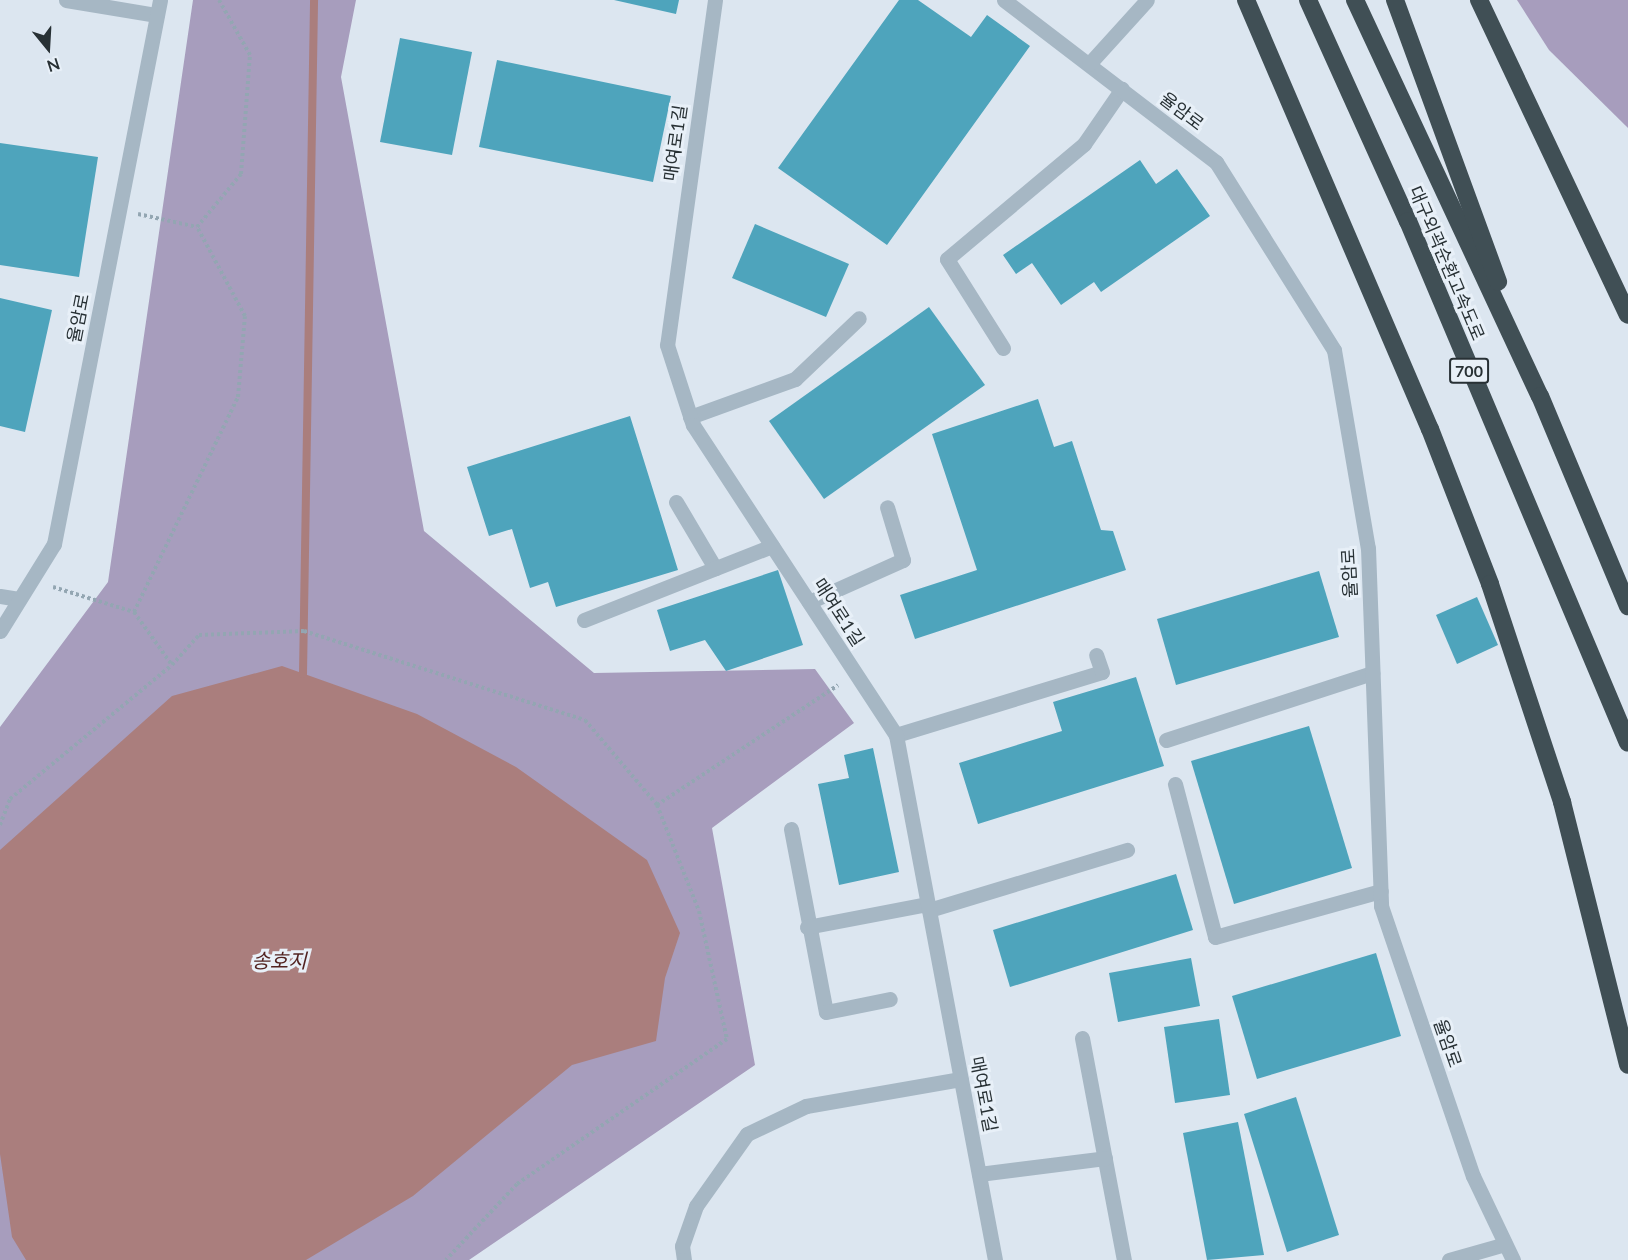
<!DOCTYPE html>
<html>
<head>
<meta charset="utf-8">
<style>
	body { margin:0 }
	#map { position:relative; width:1628px; height:1260px; overflow:hidden; background:#dce6f0; font-family:Lato,"Noto Sans KR",sans-serif }
	div>[style] { position:absolute }
	[style*='--x'] { left:calc(var(--x)*1px); top:calc(var(--y)*1px); width:calc(var(--w)*1px); rotate:calc(var(--a)*1deg) }
	.green>* { inset:0; background:#a79dbd }
	.water>* { inset:0; background:#aa7e7d }
	.stream>* { height:8px; margin:-4px; padding:0 4px; transform-origin:4px; border-radius:4px; background:#aa7e7d }
	.building>* { inset:0; background:#4ea4bc }
	.path>* { height:4px; margin-top:-2px; transform-origin:0; background:repeating-linear-gradient(90deg,#93a6b2 0 3px,transparent 0 6px) }
	.lane>* { height:15px; margin:-7.5px; padding:0 7.5px; transform-origin:7.5px; border-radius:7.5px; background:#a6b7c4 }
	.street>* { height:15px; margin:-7.5px; padding:0 7.5px; transform-origin:7.5px; border-radius:7.5px; background:#a6b7c4 }
	.highway>* { height:18px; margin:-9px; padding:0 9px; transform-origin:9px; border-radius:9px; background:#404f55 }
	span { translate:-50% -50%; white-space:nowrap; text-align:center; line-height:1.15; -webkit-text-stroke:6px #e8f0f8; paint-order:stroke }
	.shield-label span { padding:2px 4px; background:#e8f0f8; border:2px solid; border-radius:4px; -webkit-text-stroke-width:0 }
	.shield-label { font-size:16px; color:#283135; font-weight:700 }
	.street-label { font-size:18px; color:#283135 }
	.water-label { font-size:20px; color:#522321; font-style:italic }
	.north { position:absolute; left:18px; top:18px; width:60px; height:60px; -webkit-text-stroke:4px #e8f0f8; paint-order:stroke; rotate:162deg; font-size:16px; font-weight:700; line-height:24px; text-align:center; color:#283135 }
	.north::after { content:''; display:block; margin:auto; width:21px; height:27px; background:#283135; clip-path:polygon(50% 0,100% 100%,50% 72%,0 100%) }
</style>
</head>
<body>
<div id="map">
	<div class="green">
		<div style="clip-path:polygon(193px 0,356px 0,341px 77px,424px 531px,594px 673px,815px 669px,854px 723px,712px 828px,755px 1065px,469px 1260px,0 1260px,0 727px,108px 582px)"></div>
		<div style="clip-path:polygon(1517px 0,1628px 0,1628px 128px,1549px 50px)"></div>
	</div>
	<div class="water">
		<div style="clip-path:polygon(282px 666px,417px 714px,516px 767px,647px 860px,680px 933px,665px 978px,656px 1041px,572px 1065px,413px 1196px,306px 1260px,26px 1260px,12px 1237px,0 1154px,0 850px,172px 696px)"></div>
	</div>
	<div class="stream">
		<div style="--x:303;--y:674;--w:674;--a:-89.06"></div>
	</div>
	<div class="building">
		<div style="clip-path:polygon(614px 0,679px 0,676px 14px)"></div>
		<div style="clip-path:polygon(899px 0,918px 0,971px 37px,987px 15px,1030px 46px,887px 245px,778px 168px)"></div>
		<div style="clip-path:polygon(400px 38px,472px 52px,452px 155px,380px 142px)"></div>
		<div style="clip-path:polygon(497px 60px,671px 96px,653px 182px,479px 147px)"></div>
		<div style="clip-path:polygon(0 143px,98px 157px,79px 277px,0 265px)"></div>
		<div style="clip-path:polygon(1140px 160px,1156px 184px,1177px 169px,1210px 216px,1101px 292px,1094px 282px,1061px 305px,1032px 263px,1016px 274px,1003px 255px)"></div>
		<div style="clip-path:polygon(755px 224px,849px 264px,826px 317px,732px 278px)"></div>
		<div style="clip-path:polygon(0 298px,52px 310px,25px 432px,0 426px)"></div>
		<div style="clip-path:polygon(929px 307px,985px 385px,824px 499px,769px 421px)"></div>
		<div style="clip-path:polygon(1038px 399px,1054px 447px,1072px 441px,1101px 530px,1113px 531px,1126px 570px,915px 639px,900px 595px,977px 570px,932px 434px)"></div>
		<div style="clip-path:polygon(630px 416px,678px 570px,556px 607px,548px 582px,530px 588px,512px 529px,489px 536px,467px 467px)"></div>
		<div style="clip-path:polygon(778px 570px,803px 645px,726px 671px,705px 640px,670px 651px,657px 610px)"></div>
		<div style="clip-path:polygon(1319px 571px,1339px 637px,1176px 685px,1157px 619px)"></div>
		<div style="clip-path:polygon(1477px 597px,1498px 645px,1457px 664px,1436px 615px)"></div>
		<div style="clip-path:polygon(1136px 677px,1164px 766px,978px 824px,959px 763px,1062px 731px,1053px 702px)"></div>
		<div style="clip-path:polygon(1309px 726px,1352px 868px,1234px 904px,1191px 761px)"></div>
		<div style="clip-path:polygon(873px 748px,899px 872px,839px 885px,818px 784px,849px 778px,844px 755px)"></div>
		<div style="clip-path:polygon(1176px 874px,1193px 930px,1010px 987px,993px 930px)"></div>
		<div style="clip-path:polygon(1376px 953px,1401px 1036px,1257px 1079px,1232px 996px)"></div>
		<div style="clip-path:polygon(1191px 958px,1200px 1006px,1118px 1022px,1109px 973px)"></div>
		<div style="clip-path:polygon(1219px 1019px,1230px 1095px,1175px 1103px,1164px 1027px)"></div>
		<div style="clip-path:polygon(1296px 1097px,1339px 1235px,1287px 1252px,1244px 1114px)"></div>
		<div style="clip-path:polygon(1238px 1122px,1264px 1255px,1207px 1260px,1183px 1133px)"></div>
	</div>
	<div class="path">
		<div style="--x:138;--y:214;--w:60;--a:12.4"></div>
		<div style="--x:197;--y:227;--w:69;--a:-50.3"></div>
		<div style="--x:241;--y:174;--w:119;--a:-85.7"></div>
		<div style="--x:250;--y:55;--w:63;--a:-119.4"></div>
		<div style="--x:53;--y:587;--w:85;--a:17.2"></div>
		<div style="--x:134;--y:612;--w:239;--a:-64.2"></div>
		<div style="--x:238;--y:397;--w:81;--a:-85.1"></div>
		<div style="--x:245;--y:316;--w:101;--a:-118.3"></div>
		<div style="--x:134;--y:612;--w:65;--a:54.4"></div>
		<div style="--x:657;--y:805;--w:217;--a:-33.5"></div>
		<div style="--x:0;--y:825;--w:28;--a:-69"></div>
		<div style="--x:10;--y:799;--w:210;--a:-39.6"></div>
		<div style="--x:172;--y:665;--w:40;--a:-48"></div>
		<div style="--x:199;--y:635;--w:105;--a:-2.2"></div>
		<div style="--x:304;--y:631;--w:295;--a:17.6"></div>
		<div style="--x:585;--y:720;--w:111;--a:49.7"></div>
		<div style="--x:657;--y:805;--w:114;--a:68.4"></div>
		<div style="--x:699;--y:911;--w:131;--a:77.7"></div>
		<div style="--x:727;--y:1039;--w:255;--a:145.4"></div>
		<div style="--x:517;--y:1184;--w:104;--a:133.1"></div>
	</div>
	<div class="lane">
		<div style="--x:66;--y:0;--w:92;--a:9.4"></div>
		<div style="--x:1003;--y:348;--w:105;--a:-122.2"></div>
		<div style="--x:947;--y:259;--w:179;--a:-40"></div>
		<div style="--x:1084;--y:144;--w:67;--a:-55.4"></div>
		<div style="--x:690;--y:417;--w:112;--a:-19.9"></div>
		<div style="--x:795;--y:379;--w:88;--a:-43.6"></div>
		<div style="--x:676;--y:502;--w:77;--a:59.4"></div>
		<div style="--x:0;--y:596;--w:19;--a:9"></div>
		<div style="--x:809;--y:602;--w:103;--a:-24.1"></div>
		<div style="--x:903;--y:560;--w:55;--a:-106.8"></div>
		<div style="--x:584;--y:620;--w:202;--a:-21.5"></div>
		<div style="--x:896;--y:735;--w:215;--a:-17"></div>
		<div style="--x:1102;--y:672;--w:18;--a:-109"></div>
		<div style="--x:1166;--y:740;--w:217;--a:-18"></div>
		<div style="--x:1175;--y:784;--w:158;--a:75.3"></div>
		<div style="--x:1215;--y:937;--w:172;--a:-15.5"></div>
		<div style="--x:791;--y:829;--w:186;--a:79.2"></div>
		<div style="--x:826;--y:1012;--w:65;--a:-11.5"></div>
		<div style="--x:929;--y:910;--w:207;--a:-16.9"></div>
		<div style="--x:807;--y:927;--w:123;--a:-10.8"></div>
		<div style="--x:1082;--y:1038;--w:226;--a:79.3"></div>
		<div style="--x:979;--y:1174;--w:127;--a:-7.2"></div>
		<div style="--x:684;--y:1260;--w:14;--a:-98"></div>
		<div style="--x:682;--y:1246;--w:42;--a:-70.7"></div>
		<div style="--x:696;--y:1206;--w:88;--a:-54.7"></div>
		<div style="--x:747;--y:1134;--w:65;--a:-25.4"></div>
		<div style="--x:806;--y:1106;--w:157;--a:-9.9"></div>
		<div style="--x:1449;--y:1260;--w:58;--a:-15.9"></div>
	</div>
	<div class="street">
		<div style="--x:715;--y:0;--w:348;--a:97.9"></div>
		<div style="--x:667;--y:345;--w:84;--a:72"></div>
		<div style="--x:693;--y:425;--w:371;--a:56.8"></div>
		<div style="--x:896;--y:735;--w:534;--a:79.32"></div>
		<div style="--x:1004;--y:0;--w:267;--a:37.4"></div>
		<div style="--x:1216;--y:162;--w:222;--a:57.9"></div>
		<div style="--x:1334;--y:350;--w:201;--a:80.3"></div>
		<div style="--x:1368;--y:548;--w:358;--a:87.9"></div>
		<div style="--x:1381;--y:906;--w:285;--a:71.2"></div>
		<div style="--x:1473;--y:1176;--w:93;--a:64.5"></div>
		<div style="--x:1089;--y:64;--w:86;--a:-47.8"></div>
		<div style="--x:0;--y:631;--w:102;--a:-58.2"></div>
		<div style="--x:54;--y:544;--w:554;--a:-78.97"></div>
	</div>
	<div class="highway">
		<div style="--x:1246;--y:0;--w:467;--a:66.8"></div>
		<div style="--x:1430;--y:429;--w:166;--a:68.8"></div>
		<div style="--x:1490;--y:584;--w:230;--a:71.7"></div>
		<div style="--x:1562;--y:802;--w:271;--a:75.9"></div>
		<div style="--x:1308;--y:0;--w:243;--a:65.7"></div>
		<div style="--x:1408;--y:221;--w:566;--a:67.15"></div>
		<div style="--x:1355;--y:0;--w:437;--a:65"></div>
		<div style="--x:1540;--y:396;--w:228;--a:67.3"></div>
		<div style="--x:1395;--y:0;--w:300;--a:69.9"></div>
		<div style="--x:1479;--y:0;--w:348;--a:64.7"></div>
	</div>
	<div class="shield-label">
		<span style="left:1469px;top:371px">700</span>
	</div>
	<div class="street-label">
		<span style="left:1182px;top:111px;rotate:37deg">율암로</span>
		<span style="left:675px;top:143px;rotate:-82deg">매여로1길</span>
		<span style="left:1447px;top:263px;rotate:67deg">대구외곽순환고속도로</span>
		<span style="left:78px;top:318px;rotate:-79deg">율암로</span>
		<span style="left:1349px;top:573px;rotate:-93deg">율암로</span>
		<span style="left:839px;top:612px;rotate:57deg">매여로1길</span>
		<span style="left:1448px;top:1043px;rotate:71deg">율암로</span>
		<span style="left:984px;top:1094px;rotate:79deg">매여로1길</span>
	</div>
	<div class="water-label">
		<span style="left:279px;top:960px">송호지</span>
	</div>
	<div class="north">N</div>
</div>
</body>
</html>
